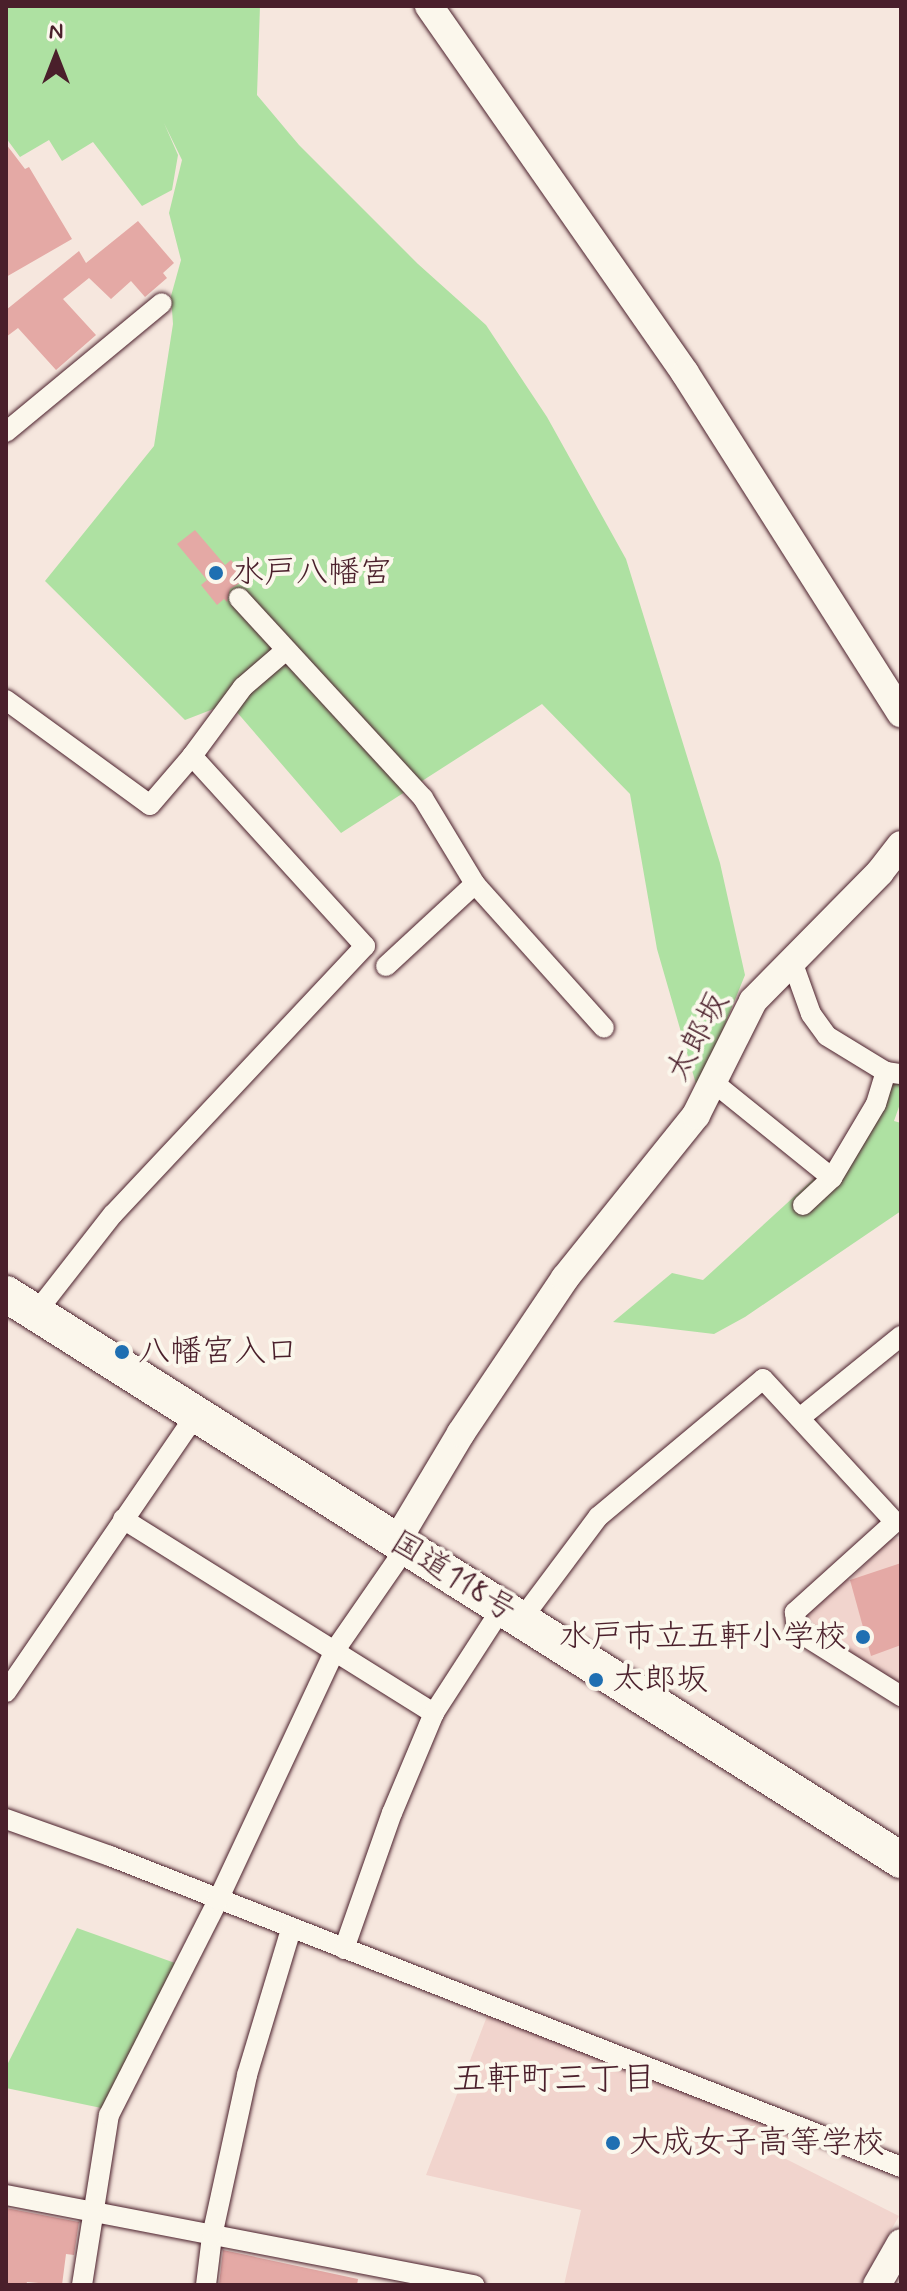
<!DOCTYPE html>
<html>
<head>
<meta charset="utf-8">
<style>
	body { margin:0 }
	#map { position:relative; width:907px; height:2291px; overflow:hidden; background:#f6e7de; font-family:Mynerve,"Klee One",sans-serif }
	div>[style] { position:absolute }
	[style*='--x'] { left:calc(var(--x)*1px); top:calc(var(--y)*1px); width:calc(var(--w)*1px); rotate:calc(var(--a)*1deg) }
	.built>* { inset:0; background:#f1d4cd }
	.green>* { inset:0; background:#aee1a2 }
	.building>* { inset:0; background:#e4a9a5 }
	.roads { filter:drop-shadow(0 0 2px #4a1f2b) drop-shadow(0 0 2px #4a1f2b) }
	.street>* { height:20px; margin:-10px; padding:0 10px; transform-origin:10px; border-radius:10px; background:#fbf7ec }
	.secondary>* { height:28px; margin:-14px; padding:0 14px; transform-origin:14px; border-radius:14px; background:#fbf7ec }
	.highway>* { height:36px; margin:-18px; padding:0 18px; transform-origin:18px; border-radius:18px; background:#fbf7ec }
	.dots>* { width:22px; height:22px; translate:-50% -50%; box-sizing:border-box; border:4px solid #fbf7ec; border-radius:50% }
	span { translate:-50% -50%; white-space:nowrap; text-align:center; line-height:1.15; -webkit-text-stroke:8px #fbf7ec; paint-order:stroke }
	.poi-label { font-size:32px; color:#4a1f2b }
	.left { translate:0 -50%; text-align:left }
	.right { translate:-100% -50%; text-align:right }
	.street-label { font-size:32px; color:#4a1f2b }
	.neighbourhood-label { font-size:34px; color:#4a1f2b }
	.frame { position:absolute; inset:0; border:8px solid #4a1f2b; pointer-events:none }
	.north { position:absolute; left:16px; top:16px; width:80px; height:80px; -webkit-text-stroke:6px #fbf7ec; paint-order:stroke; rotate:0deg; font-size:22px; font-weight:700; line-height:32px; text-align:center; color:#4a1f2b }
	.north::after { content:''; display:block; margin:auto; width:28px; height:36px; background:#4a1f2b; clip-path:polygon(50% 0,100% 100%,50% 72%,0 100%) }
</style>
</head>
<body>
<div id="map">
	<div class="built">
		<div style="clip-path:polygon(901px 1538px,901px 1690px,846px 1662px,803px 1611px,832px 1576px,850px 1580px,890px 1539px)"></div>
		<div style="clip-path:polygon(489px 2011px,794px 2129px,782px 2157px,899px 2216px,860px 2285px,564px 2285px,581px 2210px,426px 2175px)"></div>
	</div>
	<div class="green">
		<div style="clip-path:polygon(6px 6px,260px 6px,257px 95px,299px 145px,418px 264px,486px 325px,547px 417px,626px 559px,720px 863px,745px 975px,698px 1091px,657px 949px,630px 794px,542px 704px,341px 833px,229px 703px,185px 720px,45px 581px,154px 446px,173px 324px,171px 296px,181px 260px,169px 213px,182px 160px,164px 123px,178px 155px,172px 190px,142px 206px,93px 142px,62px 161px,49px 140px,20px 157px,6px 138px)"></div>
		<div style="clip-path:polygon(887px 1075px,901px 1078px,901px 1101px,894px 1121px,901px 1123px,901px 1211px,745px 1317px,714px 1334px,613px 1322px,672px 1273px,703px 1280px,867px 1130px)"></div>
		<div style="clip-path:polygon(77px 1928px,175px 1963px,106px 2109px,6px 2088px,6px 2067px)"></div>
	</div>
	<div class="building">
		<div style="clip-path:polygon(6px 144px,25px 169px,29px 167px,72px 239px,6px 277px)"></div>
		<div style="clip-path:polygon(138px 221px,174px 263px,163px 273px,167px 278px,145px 297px,131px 281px,111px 299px,89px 278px,63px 299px,96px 335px,56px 370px,18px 328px,6px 337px,6px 310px,79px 251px,86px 263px)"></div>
		<div style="clip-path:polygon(195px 530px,225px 565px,231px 560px,247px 579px,230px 589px,227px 602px,224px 599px,217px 605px,201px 585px,207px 580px,177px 544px)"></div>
		<div style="clip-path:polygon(901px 1563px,901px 1645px,871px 1656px,850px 1580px)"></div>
		<div style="clip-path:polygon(6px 2208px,79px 2222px,74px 2255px,66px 2254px,62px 2285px,27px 2282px,26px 2285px,6px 2285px)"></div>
		<div style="clip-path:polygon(223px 2250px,358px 2279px,357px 2285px,219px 2285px)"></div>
	</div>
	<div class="roads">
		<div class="street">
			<div style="--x:6;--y:432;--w:202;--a:-39.6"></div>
			<div style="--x:239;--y:598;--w:272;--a:47.4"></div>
			<div style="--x:423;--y:798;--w:100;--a:58.8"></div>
			<div style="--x:475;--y:884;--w:193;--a:48.1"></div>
			<div style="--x:6;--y:700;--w:178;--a:36.1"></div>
			<div style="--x:150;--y:805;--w:65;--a:-49.4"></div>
			<div style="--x:192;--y:756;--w:257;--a:47.7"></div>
			<div style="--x:365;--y:946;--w:368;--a:133.2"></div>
			<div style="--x:113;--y:1214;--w:127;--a:128"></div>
			<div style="--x:192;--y:756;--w:86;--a:-53.5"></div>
			<div style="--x:243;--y:687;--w:55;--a:-40.6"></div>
			<div style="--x:792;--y:961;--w:56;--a:70.3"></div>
			<div style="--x:811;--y:1014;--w:27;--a:54"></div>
			<div style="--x:827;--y:1036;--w:69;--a:31.4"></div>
			<div style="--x:886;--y:1072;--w:15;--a:8"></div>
			<div style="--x:386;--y:966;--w:121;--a:-42.7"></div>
			<div style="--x:713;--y:1082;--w:153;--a:38.9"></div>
			<div style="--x:803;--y:1205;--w:40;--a:-43"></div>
			<div style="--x:832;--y:1178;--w:86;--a:-59.3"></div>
			<div style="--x:876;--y:1104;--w:34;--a:-73"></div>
			<div style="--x:801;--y:1417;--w:129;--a:-39"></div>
			<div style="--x:123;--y:1519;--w:367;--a:32"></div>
			<div style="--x:521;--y:1620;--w:129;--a:-53.2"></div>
			<div style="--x:598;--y:1517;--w:215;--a:-39.9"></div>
			<div style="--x:763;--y:1379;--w:195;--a:47.3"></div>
			<div style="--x:895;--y:1522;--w:135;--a:138"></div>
			<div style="--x:795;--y:1612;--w:19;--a:84"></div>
			<div style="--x:797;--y:1631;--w:123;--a:32"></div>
			<div style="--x:6;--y:1692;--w:335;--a:-55.6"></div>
			<div style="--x:6;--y:1819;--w:110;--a:19.6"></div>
			<div style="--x:110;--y:1856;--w:850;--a:21.46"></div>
			<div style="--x:344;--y:1949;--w:144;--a:-70.6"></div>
			<div style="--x:392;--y:1813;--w:108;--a:-67.2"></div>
			<div style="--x:434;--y:1713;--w:125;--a:-57.1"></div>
			<div style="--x:6;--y:2195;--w:477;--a:10.9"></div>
			<div style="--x:82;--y:2285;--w:172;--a:-81"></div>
			<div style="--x:109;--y:2115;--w:241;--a:-63.1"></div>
			<div style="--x:218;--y:1900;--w:276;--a:-64.9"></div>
			<div style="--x:335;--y:1650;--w:111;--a:-55.3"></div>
			<div style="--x:398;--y:1559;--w:15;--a:-79"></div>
			<div style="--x:206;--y:2285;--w:49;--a:-83"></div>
			<div style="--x:212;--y:2236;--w:165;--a:-77.7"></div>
			<div style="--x:247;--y:2075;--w:152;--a:-73.2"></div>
		</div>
		<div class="secondary">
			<div style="--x:429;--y:6;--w:447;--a:55.1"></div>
			<div style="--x:685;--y:373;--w:403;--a:57.6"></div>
			<div style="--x:401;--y:1544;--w:17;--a:-77"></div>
			<div style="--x:405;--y:1527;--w:109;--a:-59.2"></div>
			<div style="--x:461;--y:1433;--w:187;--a:-56.1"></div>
			<div style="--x:565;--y:1278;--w:209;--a:-51.2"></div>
			<div style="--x:696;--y:1115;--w:127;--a:-63.4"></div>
			<div style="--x:753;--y:1001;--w:181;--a:-45.4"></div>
			<div style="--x:880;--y:872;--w:34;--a:-52"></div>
			<div style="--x:877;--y:2285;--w:48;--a:-60.3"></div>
		</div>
		<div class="highway">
			<div style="--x:6;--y:1294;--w:1059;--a:32.31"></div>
		</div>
	</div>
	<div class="dots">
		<div style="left:216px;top:573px;background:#1f6fb2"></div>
		<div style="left:122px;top:1352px;background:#1f6fb2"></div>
		<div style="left:863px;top:1637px;background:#1f6fb2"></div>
		<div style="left:596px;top:1680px;background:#1f6fb2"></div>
		<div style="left:613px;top:2143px;background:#1f6fb2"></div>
	</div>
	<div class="poi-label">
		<span class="left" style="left:232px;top:573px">水戸八幡宮</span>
		<span class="left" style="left:138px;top:1352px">八幡宮入口</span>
		<span class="right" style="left:847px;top:1637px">水戸市立五軒小学校</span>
		<span class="left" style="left:612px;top:1680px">太郎坂</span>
		<span class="left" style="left:629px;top:2143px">大成女子高等学校</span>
	</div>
	<div class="street-label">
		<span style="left:698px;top:1037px;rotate:-62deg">太郎坂</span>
		<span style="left:453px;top:1577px;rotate:32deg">国道118号</span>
	</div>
	<div class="neighbourhood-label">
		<span style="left:554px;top:2080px">五軒町三丁目</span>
	</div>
	<div class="frame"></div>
	<div class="north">N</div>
</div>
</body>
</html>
